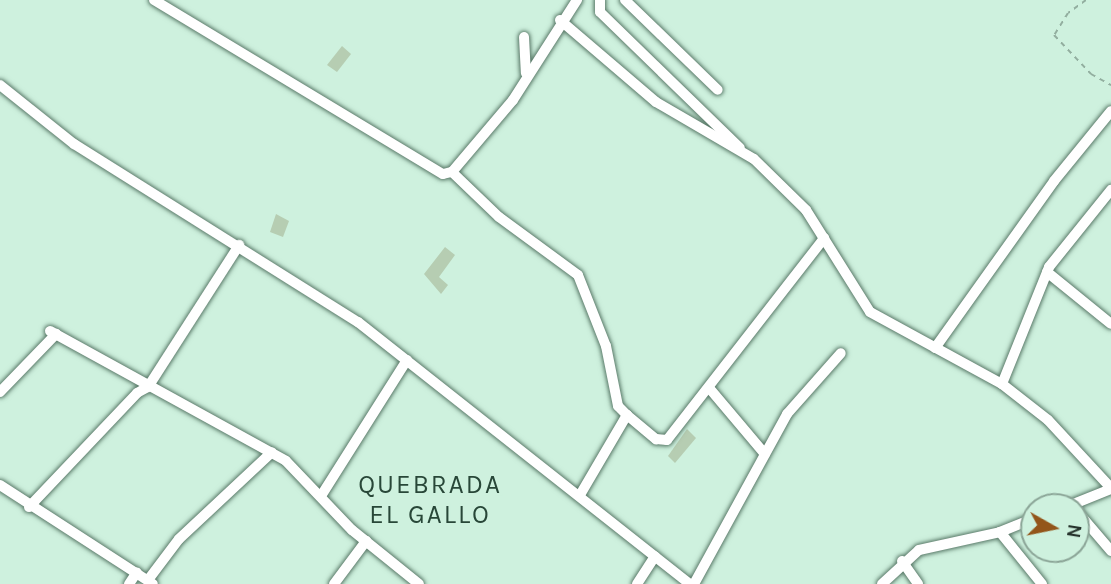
<!DOCTYPE html>
<html>
<head>
<meta charset="utf-8">
<style>
	body { margin:0 }
	#map { position:relative; width:1111px; height:584px; overflow:hidden; background:#cef1de; font-family:Karla,sans-serif }
	div>[style] { position:absolute }
	[style*='--x'] { left:calc(var(--x)*1px); top:calc(var(--y)*1px); width:calc(var(--w)*1px); rotate:calc(var(--a)*1deg) }
	.building>* { inset:0; background:#b6cdb2 }
	.path>* { height:2px; margin-top:-1px; transform-origin:0; background:repeating-linear-gradient(90deg,#92ae9f 0 5px,transparent 0 10px) }
	.roads { filter:drop-shadow(0 0 2px #5a7a69) drop-shadow(0 0 2px #5a7a69) }
	.minor>* { height:10px; margin:-5px; padding:0 5px; transform-origin:5px; border-radius:5px; background:#fff }
	span { translate:-50% -50%; white-space:nowrap; text-align:center; line-height:1.15; -webkit-text-stroke:5px #cef1de; paint-order:stroke }
	.neighbourhood-label { font-size:26px; color:#284738; letter-spacing:2px }
	.north { position:absolute; left:1020px; top:493px; width:70px; height:70px; box-sizing:border-box; background:#cef1de; border:2px solid #8ba597; border-radius:50%; rotate:99deg; font-size:19px; font-weight:700; line-height:28px; text-align:center; color:#26332c }
	.north::after { content:''; display:block; margin:auto; width:24px; height:32px; background:#93551a; clip-path:polygon(50% 0,100% 100%,50% 72%,0 100%) }
</style>
</head>
<body>
<div id="map">
	<div class="building">
		<div style="clip-path:polygon(342px 46px,351px 54px,337px 72px,327px 65px)"></div>
		<div style="clip-path:polygon(276px 214px,289px 221px,283px 237px,270px 232px)"></div>
		<div style="clip-path:polygon(445px 247px,455px 255px,439px 277px,448px 285px,441px 294px,424px 274px)"></div>
		<div style="clip-path:polygon(687px 429px,696px 438px,675px 463px,668px 456px)"></div>
	</div>
	<div class="path">
		<div style="--x:1086;--y:0;--w:22;--a:144"></div>
		<div style="--x:1068;--y:13;--w:26;--a:122"></div>
		<div style="--x:1054;--y:35;--w:54;--a:46.5"></div>
		<div style="--x:1091;--y:74;--w:23;--a:29"></div>
	</div>
	<div class="roads">
		<div class="minor">
			<div style="--x:154;--y:0;--w:337;--a:31.1"></div>
			<div style="--x:443;--y:174;--w:9;--a:-13"></div>
			<div style="--x:452;--y:172;--w:94;--a:-49.7"></div>
			<div style="--x:513;--y:100;--w:119;--a:-57.4"></div>
			<div style="--x:600;--y:0;--w:12;--a:90"></div>
			<div style="--x:600;--y:12;--w:195;--a:44.2"></div>
			<div style="--x:625;--y:0;--w:129;--a:44.1"></div>
			<div style="--x:560;--y:20;--w:126;--a:40.5"></div>
			<div style="--x:656;--y:102;--w:113;--a:30.2"></div>
			<div style="--x:754;--y:159;--w:73;--a:44.4"></div>
			<div style="--x:806;--y:210;--w:120;--a:57.9"></div>
			<div style="--x:870;--y:312;--w:150;--a:28.6"></div>
			<div style="--x:1002;--y:384;--w:58;--a:38"></div>
			<div style="--x:1048;--y:420;--w:93;--a:47.2"></div>
			<div style="--x:524;--y:37;--w:36;--a:87"></div>
			<div style="--x:0;--y:85;--w:95;--a:38.6"></div>
			<div style="--x:74;--y:144;--w:335;--a:32.1"></div>
			<div style="--x:358;--y:322;--w:423;--a:38.3"></div>
			<div style="--x:452;--y:172;--w:65;--a:43.8"></div>
			<div style="--x:499;--y:217;--w:98;--a:36.3"></div>
			<div style="--x:578;--y:275;--w:76;--a:68.5"></div>
			<div style="--x:606;--y:346;--w:61;--a:78.7"></div>
			<div style="--x:618;--y:406;--w:13;--a:45"></div>
			<div style="--x:1047;--y:272;--w:82;--a:39.1"></div>
			<div style="--x:50;--y:331;--w:269;--a:28.8"></div>
			<div style="--x:286;--y:461;--w:95;--a:46.3"></div>
			<div style="--x:352;--y:530;--w:86;--a:38.9"></div>
			<div style="--x:935;--y:348;--w:205;--a:-54.5"></div>
			<div style="--x:1054;--y:181;--w:90;--a:-50.8"></div>
			<div style="--x:1002;--y:384;--w:126;--a:-68.1"></div>
			<div style="--x:1049;--y:267;--w:99;--a:-51.2"></div>
			<div style="--x:710;--y:389;--w:85;--a:49.8"></div>
			<div style="--x:0;--y:392;--w:81;--a:-46"></div>
			<div style="--x:0;--y:485;--w:182;--a:32.9"></div>
			<div style="--x:580;--y:495;--w:93;--a:-59.6"></div>
			<div style="--x:627;--y:415;--w:38;--a:40"></div>
			<div style="--x:656;--y:439;--w:11;--a:5"></div>
			<div style="--x:667;--y:440;--w:256;--a:-52.1"></div>
			<div style="--x:321;--y:496;--w:161;--a:-57.7"></div>
			<div style="--x:29;--y:507;--w:157;--a:-46.5"></div>
			<div style="--x:137;--y:393;--w:13;--a:-29"></div>
			<div style="--x:148;--y:387;--w:169;--a:-57.3"></div>
			<div style="--x:1066;--y:507;--w:48;--a:-21.8"></div>
			<div style="--x:1076;--y:510;--w:54;--a:49.5"></div>
			<div style="--x:1000;--y:532;--w:67;--a:51.1"></div>
			<div style="--x:902;--y:561;--w:28;--a:55"></div>
			<div style="--x:148;--y:580;--w:51;--a:-52.9"></div>
			<div style="--x:179;--y:539;--w:127;--a:-43.1"></div>
			<div style="--x:129;--y:584;--w:14;--a:-56"></div>
			<div style="--x:334;--y:584;--w:54;--a:-53.3"></div>
			<div style="--x:637;--y:584;--w:33;--a:-57"></div>
			<div style="--x:694;--y:584;--w:194;--a:-61.3"></div>
			<div style="--x:787;--y:414;--w:81;--a:-48.5"></div>
			<div style="--x:882;--y:584;--w:50;--a:-42.6"></div>
			<div style="--x:919;--y:550;--w:83;--a:-12.5"></div>
			<div style="--x:1000;--y:532;--w:37;--a:-22"></div>
		</div>
	</div>
	<div class="neighbourhood-label">
		<span style="left:430px;top:500px">QUEBRADA<br>EL GALLO</span>
	</div>
	<div class="north">N</div>
</div>
</body>
</html>
